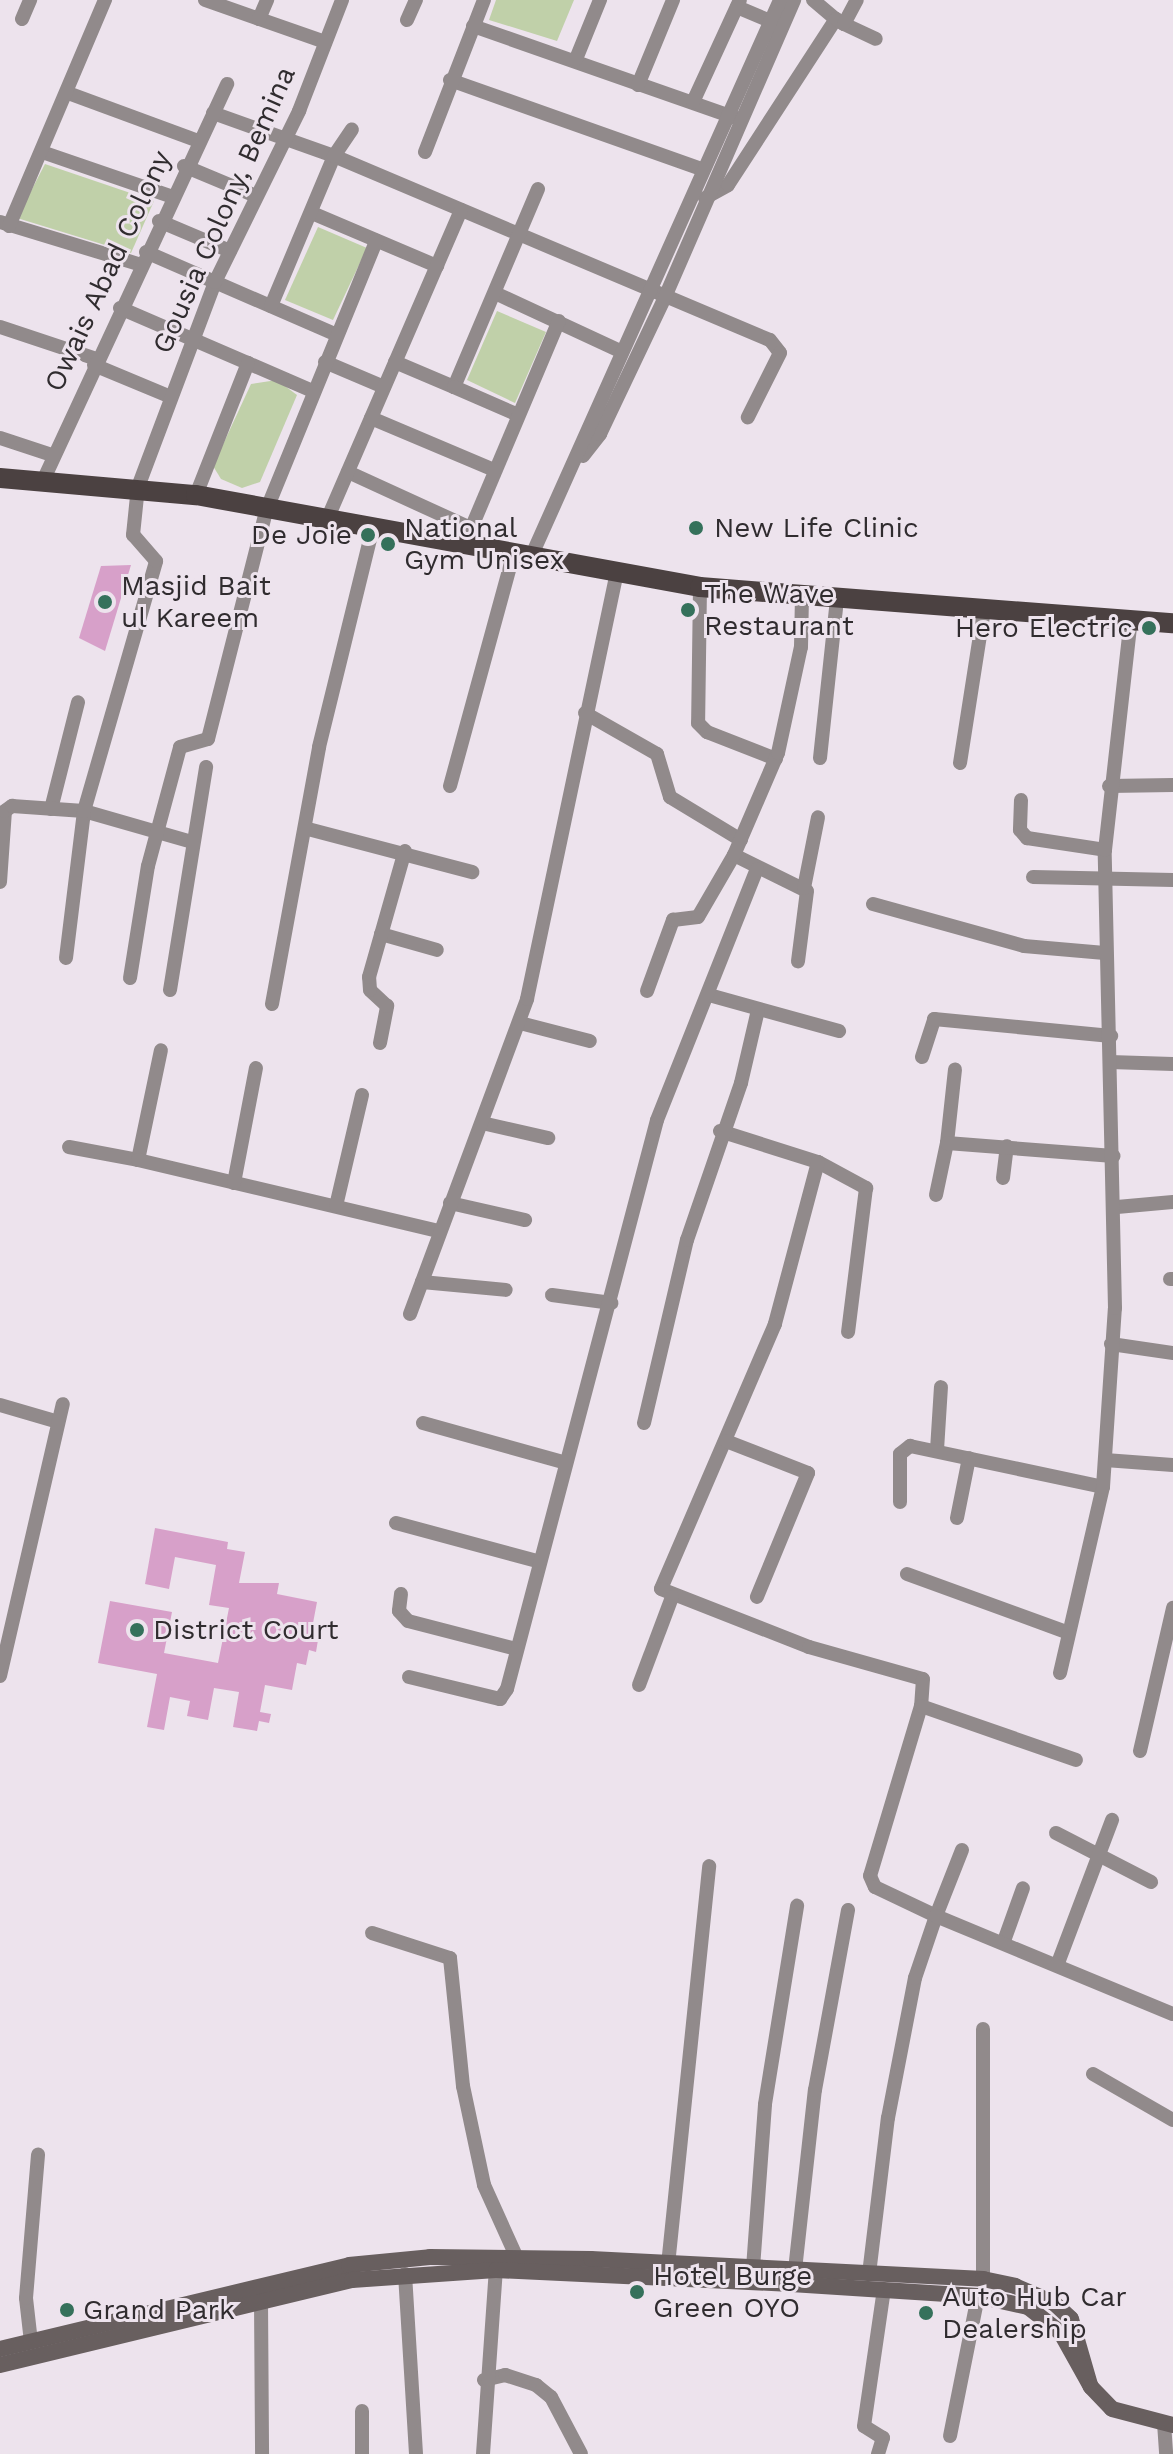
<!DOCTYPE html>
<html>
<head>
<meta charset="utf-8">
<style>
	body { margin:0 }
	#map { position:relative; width:1173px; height:2454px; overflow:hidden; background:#ede3ed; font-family:"Work Sans",sans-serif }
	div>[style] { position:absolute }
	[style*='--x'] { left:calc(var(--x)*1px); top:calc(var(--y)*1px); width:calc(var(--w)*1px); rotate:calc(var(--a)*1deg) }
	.green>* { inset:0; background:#c0d0a9 }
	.building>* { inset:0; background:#d7a0c9 }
	.street>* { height:14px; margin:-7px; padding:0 7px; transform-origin:7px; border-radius:7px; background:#918a8b }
	.secondary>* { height:16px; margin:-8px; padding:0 8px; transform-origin:8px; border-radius:8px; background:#685f5f }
	.primary>* { height:20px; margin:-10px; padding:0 10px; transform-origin:10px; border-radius:10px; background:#4b4141 }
	.dots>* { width:22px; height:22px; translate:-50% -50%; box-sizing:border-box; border:4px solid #ede3ed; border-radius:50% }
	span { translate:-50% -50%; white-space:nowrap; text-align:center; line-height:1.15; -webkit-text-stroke:6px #ede3ed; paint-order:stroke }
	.street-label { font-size:28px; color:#302c2f }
	.poi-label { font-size:28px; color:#302c2f }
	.left { translate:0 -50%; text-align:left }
	.right { translate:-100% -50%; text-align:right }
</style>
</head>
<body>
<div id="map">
	<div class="green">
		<div style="clip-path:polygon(496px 0,574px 0,557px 41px,489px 20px)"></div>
		<div style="clip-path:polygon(45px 164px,154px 201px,131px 253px,17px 218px)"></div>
		<div style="clip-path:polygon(318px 227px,367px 248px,333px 320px,285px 300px)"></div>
		<div style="clip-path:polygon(497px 311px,546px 332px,515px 403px,467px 380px)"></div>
		<div style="clip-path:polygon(277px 380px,297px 395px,260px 482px,242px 488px,221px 479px,213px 466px,251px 384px)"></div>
	</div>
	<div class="building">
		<div style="clip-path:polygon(131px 565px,105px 651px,79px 638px,101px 566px)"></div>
		<div style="clip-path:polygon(155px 1528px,228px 1542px,227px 1549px,245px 1552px,239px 1583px,279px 1583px,277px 1594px,317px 1602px,310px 1639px,318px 1640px,316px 1652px,309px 1650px,306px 1665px,297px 1663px,292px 1690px,265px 1685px,260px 1712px,271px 1714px,269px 1723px,259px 1721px,257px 1731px,233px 1727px,239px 1692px,214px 1688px,208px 1720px,187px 1716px,190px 1701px,170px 1697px,164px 1730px,147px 1727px,157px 1674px,98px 1663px,110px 1601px,172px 1612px,164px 1653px,218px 1663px,229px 1608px,209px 1605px,216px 1565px,175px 1557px,169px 1589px,145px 1584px)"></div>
	</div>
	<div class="street">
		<div style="--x:205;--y:0;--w:127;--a:19.3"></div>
		<div style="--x:813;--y:0;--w:30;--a:40"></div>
		<div style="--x:737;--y:7;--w:36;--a:23"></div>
		<div style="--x:22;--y:19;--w:21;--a:-67"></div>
		<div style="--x:259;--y:19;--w:21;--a:-67"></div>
		<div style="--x:407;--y:20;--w:22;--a:-66"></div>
		<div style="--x:844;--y:24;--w:35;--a:25"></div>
		<div style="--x:473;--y:26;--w:278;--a:19.3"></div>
		<div style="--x:576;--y:59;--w:64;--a:-67.9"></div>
		<div style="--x:450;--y:80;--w:267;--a:19.5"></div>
		<div style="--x:638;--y:85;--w:92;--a:-67.6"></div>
		<div style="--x:68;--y:93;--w:136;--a:20.2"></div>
		<div style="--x:693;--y:102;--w:112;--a:-65.3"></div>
		<div style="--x:213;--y:113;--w:128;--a:19.6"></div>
		<div style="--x:334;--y:156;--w:473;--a:22.9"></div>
		<div style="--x:770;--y:340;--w:16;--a:52"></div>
		<div style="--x:780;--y:353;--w:72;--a:116.6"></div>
		<div style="--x:42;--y:152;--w:135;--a:19"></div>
		<div style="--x:425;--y:152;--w:163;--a:-68.8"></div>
		<div style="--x:184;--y:166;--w:78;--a:22.6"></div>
		<div style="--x:705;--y:198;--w:26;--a:-29"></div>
		<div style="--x:728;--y:185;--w:198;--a:-57"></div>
		<div style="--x:836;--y:19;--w:9;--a:32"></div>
		<div style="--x:844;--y:24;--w:27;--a:-62"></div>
		<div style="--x:312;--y:213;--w:136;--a:23"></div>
		<div style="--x:159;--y:221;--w:77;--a:22.9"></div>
		<div style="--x:0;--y:222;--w:144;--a:16.9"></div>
		<div style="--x:9;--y:226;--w:246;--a:-67"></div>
		<div style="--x:146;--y:252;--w:208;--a:23.5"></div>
		<div style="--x:495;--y:293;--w:140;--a:24.9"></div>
		<div style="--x:271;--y:306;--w:163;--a:-67.2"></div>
		<div style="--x:334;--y:156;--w:32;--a:-56"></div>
		<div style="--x:120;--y:308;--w:210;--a:23.3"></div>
		<div style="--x:0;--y:327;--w:102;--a:18.3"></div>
		<div style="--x:325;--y:362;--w:64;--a:23"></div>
		<div style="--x:395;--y:362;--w:64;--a:23"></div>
		<div style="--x:454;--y:387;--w:215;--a:-67"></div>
		<div style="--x:94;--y:365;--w:83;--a:22.6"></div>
		<div style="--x:454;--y:387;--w:70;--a:23.6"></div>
		<div style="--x:371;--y:418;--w:134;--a:22.9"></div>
		<div style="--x:0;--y:438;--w:55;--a:18.1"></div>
		<div style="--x:583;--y:456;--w:28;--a:-52"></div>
		<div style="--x:600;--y:434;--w:152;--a:-64.6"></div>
		<div style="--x:665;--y:297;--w:324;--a:-66.5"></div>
		<div style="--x:348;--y:472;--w:132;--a:24.6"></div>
		<div style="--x:42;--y:483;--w:440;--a:-65.1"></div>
		<div style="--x:196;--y:495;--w:142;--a:-68.5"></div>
		<div style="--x:326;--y:522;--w:340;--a:-66.6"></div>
		<div style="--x:465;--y:543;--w:241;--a:-67.1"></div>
		<div style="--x:531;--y:557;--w:610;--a:-65.91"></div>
		<div style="--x:700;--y:587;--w:136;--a:90.8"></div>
		<div style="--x:698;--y:723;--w:13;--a:45"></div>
		<div style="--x:707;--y:732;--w:74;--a:21.4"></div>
		<div style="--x:585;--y:713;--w:83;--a:29.7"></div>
		<div style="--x:657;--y:754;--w:45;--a:73.2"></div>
		<div style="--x:670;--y:797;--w:83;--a:31.2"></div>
		<div style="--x:820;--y:758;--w:161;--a:-83.9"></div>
		<div style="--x:960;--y:763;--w:155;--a:-81.1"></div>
		<div style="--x:450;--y:786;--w:238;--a:-74.7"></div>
		<div style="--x:1109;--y:786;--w:64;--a:-0.9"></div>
		<div style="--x:1021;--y:800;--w:30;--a:92"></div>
		<div style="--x:1020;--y:830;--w:11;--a:49"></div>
		<div style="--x:1027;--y:838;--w:79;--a:8.7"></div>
		<div style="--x:51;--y:809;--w:110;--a:-75.8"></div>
		<div style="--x:308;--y:829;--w:170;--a:14.7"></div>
		<div style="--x:734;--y:855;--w:81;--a:26.3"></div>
		<div style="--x:807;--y:891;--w:71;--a:97.3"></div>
		<div style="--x:1033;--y:877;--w:140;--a:1.2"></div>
		<div style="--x:0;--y:882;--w:71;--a:-86"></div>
		<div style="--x:5;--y:811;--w:9;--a:-36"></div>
		<div style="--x:12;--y:806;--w:72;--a:4"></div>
		<div style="--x:84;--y:811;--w:112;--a:16"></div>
		<div style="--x:804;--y:888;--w:72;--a:-78.8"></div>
		<div style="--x:873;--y:904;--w:157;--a:15.5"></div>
		<div style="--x:1024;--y:946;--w:81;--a:4.9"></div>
		<div style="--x:381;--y:934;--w:58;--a:15.9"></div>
		<div style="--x:66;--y:958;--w:148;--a:-83"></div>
		<div style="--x:84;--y:811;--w:260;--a:-73.9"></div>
		<div style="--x:156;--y:561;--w:35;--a:-131"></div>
		<div style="--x:133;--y:535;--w:48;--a:-84.1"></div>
		<div style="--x:138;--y:487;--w:219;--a:-69.4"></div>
		<div style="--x:215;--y:282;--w:191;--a:-63.8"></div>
		<div style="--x:299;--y:111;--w:119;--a:-68.8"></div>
		<div style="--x:130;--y:978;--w:113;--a:-80.9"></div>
		<div style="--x:148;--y:866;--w:123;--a:-74.9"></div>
		<div style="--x:180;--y:747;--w:29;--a:-16"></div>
		<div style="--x:208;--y:739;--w:235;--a:-75.7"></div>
		<div style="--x:266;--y:511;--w:292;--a:-67.8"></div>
		<div style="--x:170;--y:990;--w:226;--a:-80.8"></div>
		<div style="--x:647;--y:991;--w:76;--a:-69.9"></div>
		<div style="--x:673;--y:920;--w:25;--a:-7"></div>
		<div style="--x:698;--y:917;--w:72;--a:-59.9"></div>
		<div style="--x:734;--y:855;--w:111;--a:-66.7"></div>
		<div style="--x:778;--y:753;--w:108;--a:-77.8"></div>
		<div style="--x:801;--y:647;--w:50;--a:-88.9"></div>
		<div style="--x:709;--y:995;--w:135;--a:15.5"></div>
		<div style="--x:272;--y:1004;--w:261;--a:-79.6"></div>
		<div style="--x:319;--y:747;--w:221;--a:-76.2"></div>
		<div style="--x:520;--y:1023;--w:72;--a:14.4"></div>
		<div style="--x:380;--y:1043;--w:38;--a:-79"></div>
		<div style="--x:387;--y:1006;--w:23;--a:-137"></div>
		<div style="--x:370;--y:990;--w:13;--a:-94"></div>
		<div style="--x:369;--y:977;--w:131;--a:-74.1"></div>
		<div style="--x:922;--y:1057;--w:40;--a:-72"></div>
		<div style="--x:934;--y:1019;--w:178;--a:5.5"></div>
		<div style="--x:1110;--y:1062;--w:63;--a:1.8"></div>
		<div style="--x:482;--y:1123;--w:68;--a:12.8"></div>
		<div style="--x:720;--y:1131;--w:103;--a:17.6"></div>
		<div style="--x:818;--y:1162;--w:55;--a:28.4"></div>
		<div style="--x:866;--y:1188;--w:145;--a:97.1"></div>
		<div style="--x:947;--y:1143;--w:74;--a:-83.8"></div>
		<div style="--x:69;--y:1147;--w:70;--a:10.7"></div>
		<div style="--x:138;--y:1160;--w:112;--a:-78.2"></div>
		<div style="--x:138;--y:1160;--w:308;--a:13.3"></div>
		<div style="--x:818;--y:1162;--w:168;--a:104.9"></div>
		<div style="--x:775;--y:1324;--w:288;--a:113.3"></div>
		<div style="--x:661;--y:1589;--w:159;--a:21.4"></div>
		<div style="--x:809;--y:1647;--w:118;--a:15.7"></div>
		<div style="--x:923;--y:1679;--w:27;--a:94"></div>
		<div style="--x:921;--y:1706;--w:177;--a:106.7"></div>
		<div style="--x:870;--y:1876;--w:12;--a:66"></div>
		<div style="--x:875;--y:1887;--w:68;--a:25.4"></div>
		<div style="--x:936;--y:1916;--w:71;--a:-68.5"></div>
		<div style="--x:1003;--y:1178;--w:32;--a:-83"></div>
		<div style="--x:234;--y:1183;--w:117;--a:-79.2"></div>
		<div style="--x:936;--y:1195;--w:53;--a:-78.1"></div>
		<div style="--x:947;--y:1143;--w:167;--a:4.5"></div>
		<div style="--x:450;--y:1203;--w:77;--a:12.8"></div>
		<div style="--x:336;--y:1206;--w:114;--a:-76.8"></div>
		<div style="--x:1117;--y:1207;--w:56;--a:-5.1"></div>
		<div style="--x:1170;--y:1279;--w:3;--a:0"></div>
		<div style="--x:422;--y:1282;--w:84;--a:5.4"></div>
		<div style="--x:552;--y:1295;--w:60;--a:7.7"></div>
		<div style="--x:410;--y:1314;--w:336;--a:-69.6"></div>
		<div style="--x:527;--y:999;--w:437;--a:-78.1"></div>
		<div style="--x:1111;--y:1344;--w:63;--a:8.3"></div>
		<div style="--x:0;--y:1405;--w:60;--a:16.3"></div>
		<div style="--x:423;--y:1423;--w:148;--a:15.6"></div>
		<div style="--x:644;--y:1423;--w:188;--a:-76.8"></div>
		<div style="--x:687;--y:1240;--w:166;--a:-71"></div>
		<div style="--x:741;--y:1083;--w:75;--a:-76.9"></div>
		<div style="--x:726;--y:1441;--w:88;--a:21.3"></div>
		<div style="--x:808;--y:1473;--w:134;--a:112.4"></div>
		<div style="--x:937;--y:1450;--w:63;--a:-86.4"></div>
		<div style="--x:1105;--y:1460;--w:68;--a:4.2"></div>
		<div style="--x:900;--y:1502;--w:48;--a:-90"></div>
		<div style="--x:900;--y:1454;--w:13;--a:-39"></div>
		<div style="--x:910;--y:1446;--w:197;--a:12"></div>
		<div style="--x:957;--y:1518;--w:61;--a:-78.7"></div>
		<div style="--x:396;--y:1523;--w:146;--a:15.1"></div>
		<div style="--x:907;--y:1574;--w:172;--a:20"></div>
		<div style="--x:401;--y:1594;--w:17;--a:97"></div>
		<div style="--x:399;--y:1611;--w:13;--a:48"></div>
		<div style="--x:408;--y:1621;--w:112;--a:14.5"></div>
		<div style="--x:1060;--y:1673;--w:191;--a:-77"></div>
		<div style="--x:1103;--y:1487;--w:179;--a:-86.2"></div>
		<div style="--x:1115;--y:1308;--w:458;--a:-91.3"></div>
		<div style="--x:1105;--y:850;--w:232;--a:-83.6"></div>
		<div style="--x:0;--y:1676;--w:279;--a:-77"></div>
		<div style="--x:409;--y:1677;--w:94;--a:13.6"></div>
		<div style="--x:500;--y:1699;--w:12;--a:-55"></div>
		<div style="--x:507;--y:1689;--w:588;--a:-75.23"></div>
		<div style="--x:657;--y:1120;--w:270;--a:-68.3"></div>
		<div style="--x:639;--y:1685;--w:94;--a:-69.4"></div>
		<div style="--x:921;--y:1706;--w:164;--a:19.2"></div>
		<div style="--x:1140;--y:1751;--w:147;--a:-77"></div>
		<div style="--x:1056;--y:1833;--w:107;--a:27.3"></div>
		<div style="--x:372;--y:1933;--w:82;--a:17.8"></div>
		<div style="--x:450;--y:1958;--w:129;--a:84.2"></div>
		<div style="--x:463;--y:2086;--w:101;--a:78"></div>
		<div style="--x:484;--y:2185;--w:78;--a:65.7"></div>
		<div style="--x:1004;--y:1941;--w:56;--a:-70.3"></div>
		<div style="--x:1058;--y:1963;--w:153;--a:-69.3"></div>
		<div style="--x:1093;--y:2074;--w:92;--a:29.9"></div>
		<div style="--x:668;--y:2265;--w:401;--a:-84.1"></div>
		<div style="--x:753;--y:2268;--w:164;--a:-85.8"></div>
		<div style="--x:765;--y:2104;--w:201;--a:-80.8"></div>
		<div style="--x:795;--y:2270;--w:181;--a:-83.7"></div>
		<div style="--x:815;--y:2090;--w:183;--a:-79.6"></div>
		<div style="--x:405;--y:2274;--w:180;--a:86.5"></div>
		<div style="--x:869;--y:2274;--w:157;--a:-83.1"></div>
		<div style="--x:888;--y:2118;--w:143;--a:-79.1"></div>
		<div style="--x:915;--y:1978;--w:65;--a:-71.3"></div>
		<div style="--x:936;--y:1916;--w:256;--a:22.5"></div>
		<div style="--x:983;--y:2279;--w:250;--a:-90"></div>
		<div style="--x:261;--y:2301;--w:153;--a:89.6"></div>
		<div style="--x:31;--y:2342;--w:44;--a:-96.5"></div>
		<div style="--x:26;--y:2298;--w:144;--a:-85.2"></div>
		<div style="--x:484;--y:2380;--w:22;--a:-13"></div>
		<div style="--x:505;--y:2375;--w:33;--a:18"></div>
		<div style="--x:536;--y:2385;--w:19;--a:39"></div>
		<div style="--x:551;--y:2397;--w:64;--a:62.2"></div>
		<div style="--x:1164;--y:2423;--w:31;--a:86"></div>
		<div style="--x:950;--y:2436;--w:143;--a:-78.7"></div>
		<div style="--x:362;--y:2454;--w:43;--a:-90"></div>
		<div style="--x:483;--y:2454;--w:184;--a:-86"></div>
		<div style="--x:878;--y:2454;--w:17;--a:-73"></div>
		<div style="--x:883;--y:2438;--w:22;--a:-148"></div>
		<div style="--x:864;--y:2426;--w:138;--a:-81.7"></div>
	</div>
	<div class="secondary">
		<div style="--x:0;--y:2349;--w:359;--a:-13.5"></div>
		<div style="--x:349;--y:2265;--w:81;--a:-5.6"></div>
		<div style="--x:430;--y:2257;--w:161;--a:0.7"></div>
		<div style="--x:591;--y:2259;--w:393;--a:2.9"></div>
		<div style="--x:983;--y:2279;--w:33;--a:12"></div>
		<div style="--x:1015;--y:2286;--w:43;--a:23.6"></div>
		<div style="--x:1054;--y:2303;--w:23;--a:43"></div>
		<div style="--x:1071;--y:2319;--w:69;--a:73.9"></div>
		<div style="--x:0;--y:2365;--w:362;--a:-13.6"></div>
		<div style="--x:352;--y:2280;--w:144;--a:-4"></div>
		<div style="--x:496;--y:2270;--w:295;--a:2.7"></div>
		<div style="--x:791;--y:2284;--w:187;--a:3.7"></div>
		<div style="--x:978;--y:2296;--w:51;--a:12.4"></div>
		<div style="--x:1028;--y:2307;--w:42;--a:38.2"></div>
		<div style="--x:1061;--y:2333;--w:62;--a:60.9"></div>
		<div style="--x:1091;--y:2387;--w:30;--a:46"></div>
		<div style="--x:1112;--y:2409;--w:63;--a:14.7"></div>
	</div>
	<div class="primary">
		<div style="--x:0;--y:478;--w:197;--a:5"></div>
		<div style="--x:196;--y:495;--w:512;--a:10.34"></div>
		<div style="--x:700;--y:587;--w:474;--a:4.4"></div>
	</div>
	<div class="dots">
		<div style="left:696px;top:528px;background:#35715b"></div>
		<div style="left:368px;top:535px;background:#35715b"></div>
		<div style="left:388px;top:544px;background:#35715b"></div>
		<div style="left:105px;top:602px;background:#35715b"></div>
		<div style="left:688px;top:610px;background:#35715b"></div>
		<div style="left:1149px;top:628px;background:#35715b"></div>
		<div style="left:137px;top:1630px;background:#35715b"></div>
		<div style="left:637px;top:2292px;background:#35715b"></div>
		<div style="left:67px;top:2310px;background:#35715b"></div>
		<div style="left:926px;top:2313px;background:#35715b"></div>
	</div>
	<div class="street-label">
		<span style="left:224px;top:210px;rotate:-66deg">Gousia Colony, Bemina</span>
		<span style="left:108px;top:271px;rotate:-65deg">Owais Abad Colony</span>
	</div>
	<div class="poi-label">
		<span class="left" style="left:404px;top:544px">National<br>Gym Unisex</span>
		<span class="left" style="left:714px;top:528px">New Life Clinic</span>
		<span class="right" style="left:352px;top:535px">De Joie</span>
		<span class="left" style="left:121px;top:602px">Masjid Bait<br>ul Kareem</span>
		<span class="left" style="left:704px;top:610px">The Wave<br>Restaurant</span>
		<span class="right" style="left:1133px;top:628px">Hero Electric</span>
		<span class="left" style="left:153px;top:1630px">District Court</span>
		<span class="left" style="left:653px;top:2292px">Hotel Burge<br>Green OYO</span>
		<span class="left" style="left:942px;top:2313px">Auto Hub Car<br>Dealership</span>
		<span class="left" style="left:83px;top:2310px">Grand Park</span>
	</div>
</div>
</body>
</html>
